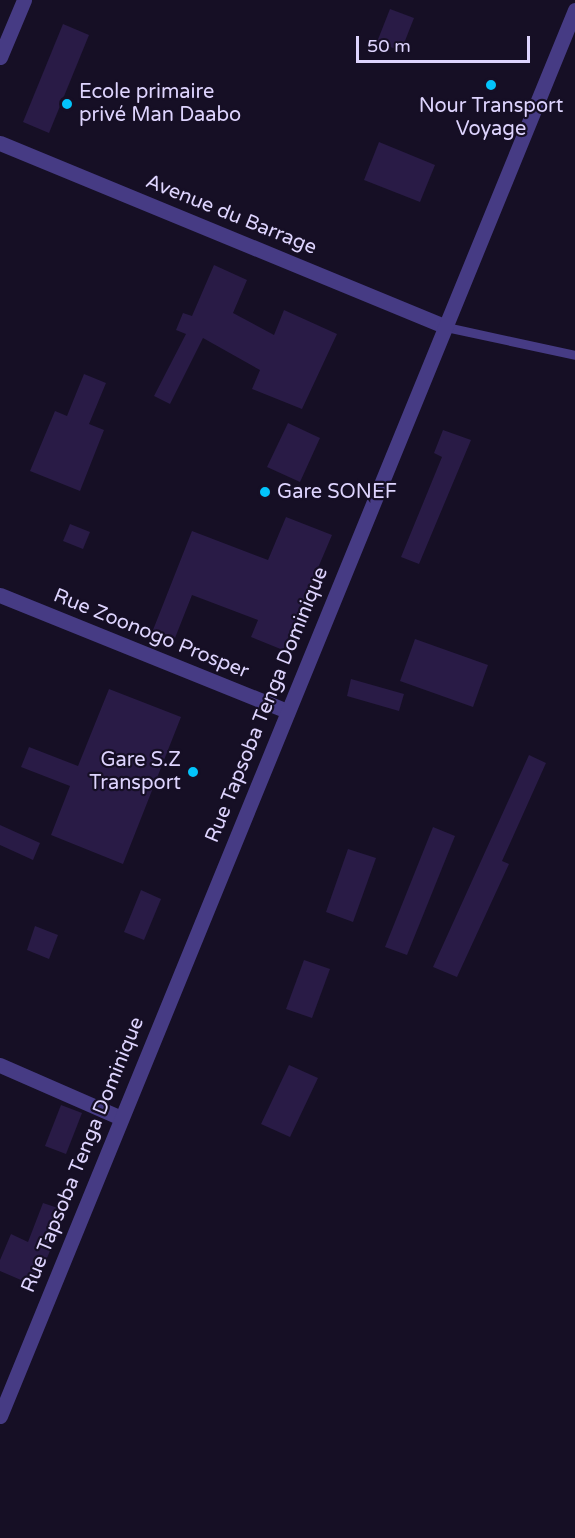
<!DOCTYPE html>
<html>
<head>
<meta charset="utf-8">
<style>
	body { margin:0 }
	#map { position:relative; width:575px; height:1538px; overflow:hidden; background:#160f25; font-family:"Varela Round",sans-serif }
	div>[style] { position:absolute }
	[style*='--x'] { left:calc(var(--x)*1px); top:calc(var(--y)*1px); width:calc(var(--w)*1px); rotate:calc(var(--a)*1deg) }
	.building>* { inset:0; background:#291b46 }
	.service>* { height:9px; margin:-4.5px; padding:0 4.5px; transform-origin:4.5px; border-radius:4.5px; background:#463b84 }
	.minor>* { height:15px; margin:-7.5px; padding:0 7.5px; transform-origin:7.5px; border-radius:7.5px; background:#463b84 }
	.dots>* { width:16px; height:16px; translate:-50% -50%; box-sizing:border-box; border:3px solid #160f25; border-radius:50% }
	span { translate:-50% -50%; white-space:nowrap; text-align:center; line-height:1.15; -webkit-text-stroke:4.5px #160f25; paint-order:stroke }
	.poi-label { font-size:20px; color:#ded4fe }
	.left { translate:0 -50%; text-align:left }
	.right { translate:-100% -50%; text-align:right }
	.street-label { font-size:20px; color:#ded4fe }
	.scale { position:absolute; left:356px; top:36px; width:174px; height:27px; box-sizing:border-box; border:3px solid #ded4fe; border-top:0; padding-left:8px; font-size:18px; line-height:21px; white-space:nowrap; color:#ded4fe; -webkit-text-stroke:4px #160f25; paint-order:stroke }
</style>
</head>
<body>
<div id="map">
	<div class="building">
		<div style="clip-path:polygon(390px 9px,414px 18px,401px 51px,377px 42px)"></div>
		<div style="clip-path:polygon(63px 24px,89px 35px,49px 133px,23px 122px)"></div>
		<div style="clip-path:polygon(379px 142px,435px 165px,420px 202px,364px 180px)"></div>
		<div style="clip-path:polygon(214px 265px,247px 280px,233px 313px,274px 335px,284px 310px,337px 334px,302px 409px,252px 389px,260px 370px,203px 338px,170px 404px,154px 396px,186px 334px,176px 330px,183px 313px,192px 316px)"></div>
		<div style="clip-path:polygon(84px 374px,106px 383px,89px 424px,104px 430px,80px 491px,30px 471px,55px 411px,67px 416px)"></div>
		<div style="clip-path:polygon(288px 423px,320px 438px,300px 482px,267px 467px)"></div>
		<div style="clip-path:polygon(443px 430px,471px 440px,419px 564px,401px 557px,442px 457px,434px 453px)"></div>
		<div style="clip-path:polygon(286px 517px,332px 535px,283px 650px,251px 637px,258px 620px,192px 595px,175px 638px,153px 630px,192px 531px,268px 560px)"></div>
		<div style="clip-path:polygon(70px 524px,90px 532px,83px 549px,63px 541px)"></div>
		<div style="clip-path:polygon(415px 639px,488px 665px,473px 707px,400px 681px)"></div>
		<div style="clip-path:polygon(351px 679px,404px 694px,399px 711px,347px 696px)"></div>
		<div style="clip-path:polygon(109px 689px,181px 717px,123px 864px,51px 835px,70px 786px,21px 767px,29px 747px,78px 766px)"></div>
		<div style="clip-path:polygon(529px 755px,546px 763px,502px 861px,509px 864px,457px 977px,433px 967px)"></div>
		<div style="clip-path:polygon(0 825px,40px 843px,33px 860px,0 845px)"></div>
		<div style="clip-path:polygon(433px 827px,455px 836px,407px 955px,385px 947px)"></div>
		<div style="clip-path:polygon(348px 849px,376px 858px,353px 922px,326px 912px)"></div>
		<div style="clip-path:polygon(141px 890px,161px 899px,144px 940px,124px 932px)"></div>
		<div style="clip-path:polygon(35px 926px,58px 935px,49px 959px,27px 950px)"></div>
		<div style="clip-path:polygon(304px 960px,330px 969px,312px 1018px,286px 1009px)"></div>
		<div style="clip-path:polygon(289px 1065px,318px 1078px,290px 1137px,261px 1124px)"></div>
		<div style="clip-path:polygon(61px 1105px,82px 1113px,66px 1154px,45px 1146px)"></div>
		<div style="clip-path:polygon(43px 1203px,67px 1211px,35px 1286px,0 1271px,0 1260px,11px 1234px,28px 1242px)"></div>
	</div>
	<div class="service">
		<div style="--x:446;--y:327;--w:132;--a:12.2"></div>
	</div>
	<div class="minor">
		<div style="--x:0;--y:57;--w:62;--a:-67.2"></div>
		<div style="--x:0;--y:143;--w:482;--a:22.4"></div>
		<div style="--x:0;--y:595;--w:310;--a:22"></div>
		<div style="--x:0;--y:1065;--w:130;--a:23.6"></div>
		<div style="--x:0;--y:1416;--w:1519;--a:-67.76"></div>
	</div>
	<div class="dots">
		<div style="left:491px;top:85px;background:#03c4fb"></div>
		<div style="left:67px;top:104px;background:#03c4fb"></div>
		<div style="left:265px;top:492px;background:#03c4fb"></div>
		<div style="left:193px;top:772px;background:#03c4fb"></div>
	</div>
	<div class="poi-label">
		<span class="left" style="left:79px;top:104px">Ecole primaire<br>privé Man Daabo</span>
		<span style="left:491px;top:118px">Nour Transport<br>Voyage</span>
		<span class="left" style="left:277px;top:492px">Gare SONEF</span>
		<span class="right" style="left:181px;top:772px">Gare S.Z<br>Transport</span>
	</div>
	<div class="street-label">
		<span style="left:231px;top:215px;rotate:22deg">Avenue du Barrage</span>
		<span style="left:151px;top:634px;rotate:22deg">Rue Zoonogo Prosper</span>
		<span style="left:267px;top:705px;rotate:-68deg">Rue Tapsoba Tenga Dominique</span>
		<span style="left:83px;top:1155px;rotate:-68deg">Rue Tapsoba Tenga Dominique</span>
	</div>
	<div class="scale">50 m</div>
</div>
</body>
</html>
